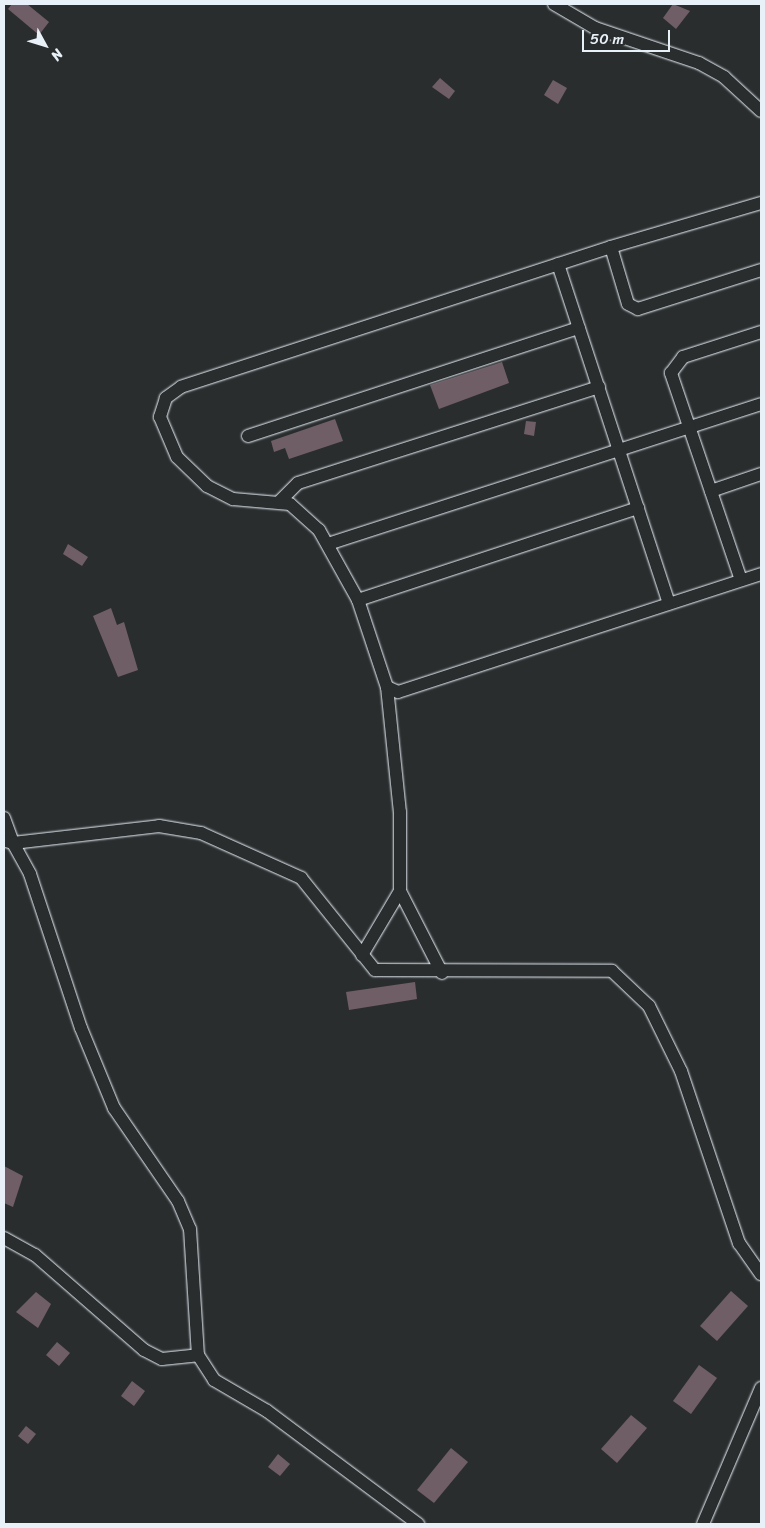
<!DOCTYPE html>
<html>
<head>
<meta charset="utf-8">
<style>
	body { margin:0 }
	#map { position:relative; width:765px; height:1528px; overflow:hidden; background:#2a2d2e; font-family:Sriracha,sans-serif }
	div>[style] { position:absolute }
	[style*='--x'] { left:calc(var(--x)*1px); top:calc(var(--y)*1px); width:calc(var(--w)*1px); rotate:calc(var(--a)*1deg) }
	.building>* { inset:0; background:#705e66 }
	.roads { filter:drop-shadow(0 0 1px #e8f1f8) drop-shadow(0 0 1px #e8f1f8) }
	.minor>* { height:12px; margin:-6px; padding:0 6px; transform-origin:6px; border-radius:6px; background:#2a2d2e }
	span { translate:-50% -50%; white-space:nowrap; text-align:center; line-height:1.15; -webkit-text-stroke:4px #2a2d2e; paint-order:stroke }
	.frame { position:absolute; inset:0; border:5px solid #e8f1f8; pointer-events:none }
	.north { position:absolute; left:20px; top:20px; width:50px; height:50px; -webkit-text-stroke:4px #2a2d2e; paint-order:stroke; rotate:129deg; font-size:14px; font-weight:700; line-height:20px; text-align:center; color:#e8f1f8 }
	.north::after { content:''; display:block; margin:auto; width:18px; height:22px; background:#e8f1f8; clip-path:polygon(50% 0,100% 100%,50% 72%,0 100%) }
	.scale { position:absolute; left:582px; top:30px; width:88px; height:22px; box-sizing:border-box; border:2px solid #e8f1f8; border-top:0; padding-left:6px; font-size:15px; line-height:18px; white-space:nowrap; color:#e8f1f8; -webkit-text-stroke:4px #2a2d2e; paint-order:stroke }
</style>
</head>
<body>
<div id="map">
	<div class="building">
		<div style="clip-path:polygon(12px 4px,27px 4px,49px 22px,39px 35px,8px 9px)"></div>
		<div style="clip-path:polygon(673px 4px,690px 11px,676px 29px,663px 18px)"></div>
		<div style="clip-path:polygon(440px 78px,455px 91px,449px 99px,432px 87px)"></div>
		<div style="clip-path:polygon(553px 80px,567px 88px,558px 104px,544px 95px)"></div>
		<div style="clip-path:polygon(502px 362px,509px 383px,439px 409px,430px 385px)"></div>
		<div style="clip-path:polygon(335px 419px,343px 441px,289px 459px,285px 448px,274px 452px,271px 441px)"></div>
		<div style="clip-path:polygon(526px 421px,536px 422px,534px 436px,524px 434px)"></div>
		<div style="clip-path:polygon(68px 544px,88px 557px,82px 566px,63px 554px)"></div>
		<div style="clip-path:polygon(111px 608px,117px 625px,124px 622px,138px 670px,118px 677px,93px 616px)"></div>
		<div style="clip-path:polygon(415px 982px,417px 999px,349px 1010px,346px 992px)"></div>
		<div style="clip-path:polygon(4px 1166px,23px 1176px,13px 1207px,4px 1203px)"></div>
		<div style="clip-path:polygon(731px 1291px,748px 1306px,717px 1341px,700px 1326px)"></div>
		<div style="clip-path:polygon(36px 1292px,51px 1304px,38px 1328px,16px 1312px)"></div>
		<div style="clip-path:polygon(57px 1342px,70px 1353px,59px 1366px,46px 1355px)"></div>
		<div style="clip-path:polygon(699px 1365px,717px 1378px,691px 1414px,673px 1401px)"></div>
		<div style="clip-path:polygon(132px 1381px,145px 1391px,134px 1406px,121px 1396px)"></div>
		<div style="clip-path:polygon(631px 1415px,647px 1428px,617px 1463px,601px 1449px)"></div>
		<div style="clip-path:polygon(26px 1426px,36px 1434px,28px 1444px,18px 1436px)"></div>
		<div style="clip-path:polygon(451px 1448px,468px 1462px,434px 1503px,417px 1490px)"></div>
		<div style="clip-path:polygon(278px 1454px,290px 1464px,280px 1476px,268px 1467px)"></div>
	</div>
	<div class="roads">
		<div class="minor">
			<div style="--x:554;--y:4;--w:48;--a:30.3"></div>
			<div style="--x:595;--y:28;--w:110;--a:18.6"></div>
			<div style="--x:699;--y:63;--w:29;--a:29"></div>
			<div style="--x:724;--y:77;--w:50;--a:42.6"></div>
			<div style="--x:761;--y:203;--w:156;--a:163.7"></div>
			<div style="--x:611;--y:247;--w:452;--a:162"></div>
			<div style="--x:181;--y:387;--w:19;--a:144"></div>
			<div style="--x:166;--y:398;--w:20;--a:108"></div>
			<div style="--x:160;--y:417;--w:43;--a:67"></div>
			<div style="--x:177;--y:457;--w:42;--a:44"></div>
			<div style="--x:207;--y:486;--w:29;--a:27"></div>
			<div style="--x:233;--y:499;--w:57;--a:5"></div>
			<div style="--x:290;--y:504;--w:39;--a:42"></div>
			<div style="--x:319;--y:530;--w:80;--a:60.9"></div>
			<div style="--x:358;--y:600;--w:92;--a:71.6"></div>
			<div style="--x:387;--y:687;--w:12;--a:24"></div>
			<div style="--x:398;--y:692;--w:382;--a:-18"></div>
			<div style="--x:611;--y:247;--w:59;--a:73.4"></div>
			<div style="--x:628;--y:304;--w:11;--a:27"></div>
			<div style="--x:638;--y:309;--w:129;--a:-17.6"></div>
			<div style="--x:558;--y:264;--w:357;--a:71.9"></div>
			<div style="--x:248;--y:436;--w:348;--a:-18.1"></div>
			<div style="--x:711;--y:491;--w:53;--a:-18.8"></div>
			<div style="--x:280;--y:501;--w:25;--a:-45"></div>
			<div style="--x:298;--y:483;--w:316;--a:-17.7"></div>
			<div style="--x:328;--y:544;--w:455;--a:-17.9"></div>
			<div style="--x:741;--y:580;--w:219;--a:-108.7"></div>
			<div style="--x:671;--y:373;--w:20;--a:-53"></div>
			<div style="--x:683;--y:357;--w:82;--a:-17.8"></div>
			<div style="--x:358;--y:600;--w:295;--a:-18.2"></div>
			<div style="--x:387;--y:687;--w:126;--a:84.1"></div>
			<div style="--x:400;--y:812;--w:79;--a:90"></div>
			<div style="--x:4;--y:818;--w:27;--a:70"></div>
			<div style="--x:13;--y:843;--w:147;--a:-6.6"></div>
			<div style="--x:159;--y:826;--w:43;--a:9.5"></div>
			<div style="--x:201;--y:833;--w:110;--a:24.2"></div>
			<div style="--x:301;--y:878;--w:118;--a:51.2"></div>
			<div style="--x:375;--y:970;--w:237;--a:0.2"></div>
			<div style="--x:612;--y:971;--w:51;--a:43.4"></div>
			<div style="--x:649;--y:1006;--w:72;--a:63.8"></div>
			<div style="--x:681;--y:1071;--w:182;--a:71.4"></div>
			<div style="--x:739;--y:1243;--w:38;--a:55"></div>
			<div style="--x:6;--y:841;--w:7;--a:16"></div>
			<div style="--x:13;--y:843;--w:35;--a:61"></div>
			<div style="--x:30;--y:874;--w:162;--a:71.7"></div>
			<div style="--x:81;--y:1028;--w:87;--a:67.6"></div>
			<div style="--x:114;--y:1108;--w:113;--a:55.5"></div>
			<div style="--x:178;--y:1201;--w:30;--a:67"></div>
			<div style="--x:190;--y:1229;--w:126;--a:86.4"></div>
			<div style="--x:198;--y:1355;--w:30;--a:57"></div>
			<div style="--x:214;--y:1380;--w:61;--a:30.3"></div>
			<div style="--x:267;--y:1411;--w:189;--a:36.8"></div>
			<div style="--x:362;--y:955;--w:74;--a:-59.3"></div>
			<div style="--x:400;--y:891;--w:92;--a:62.9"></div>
			<div style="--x:4;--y:1238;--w:35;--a:29"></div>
			<div style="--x:35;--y:1255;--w:145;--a:41.1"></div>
			<div style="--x:144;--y:1350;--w:20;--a:27"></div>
			<div style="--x:162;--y:1359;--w:36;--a:-6"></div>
			<div style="--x:703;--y:1524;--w:148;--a:-66.9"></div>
		</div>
	</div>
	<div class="frame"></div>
	<div class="north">N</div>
	<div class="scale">50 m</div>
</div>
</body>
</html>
